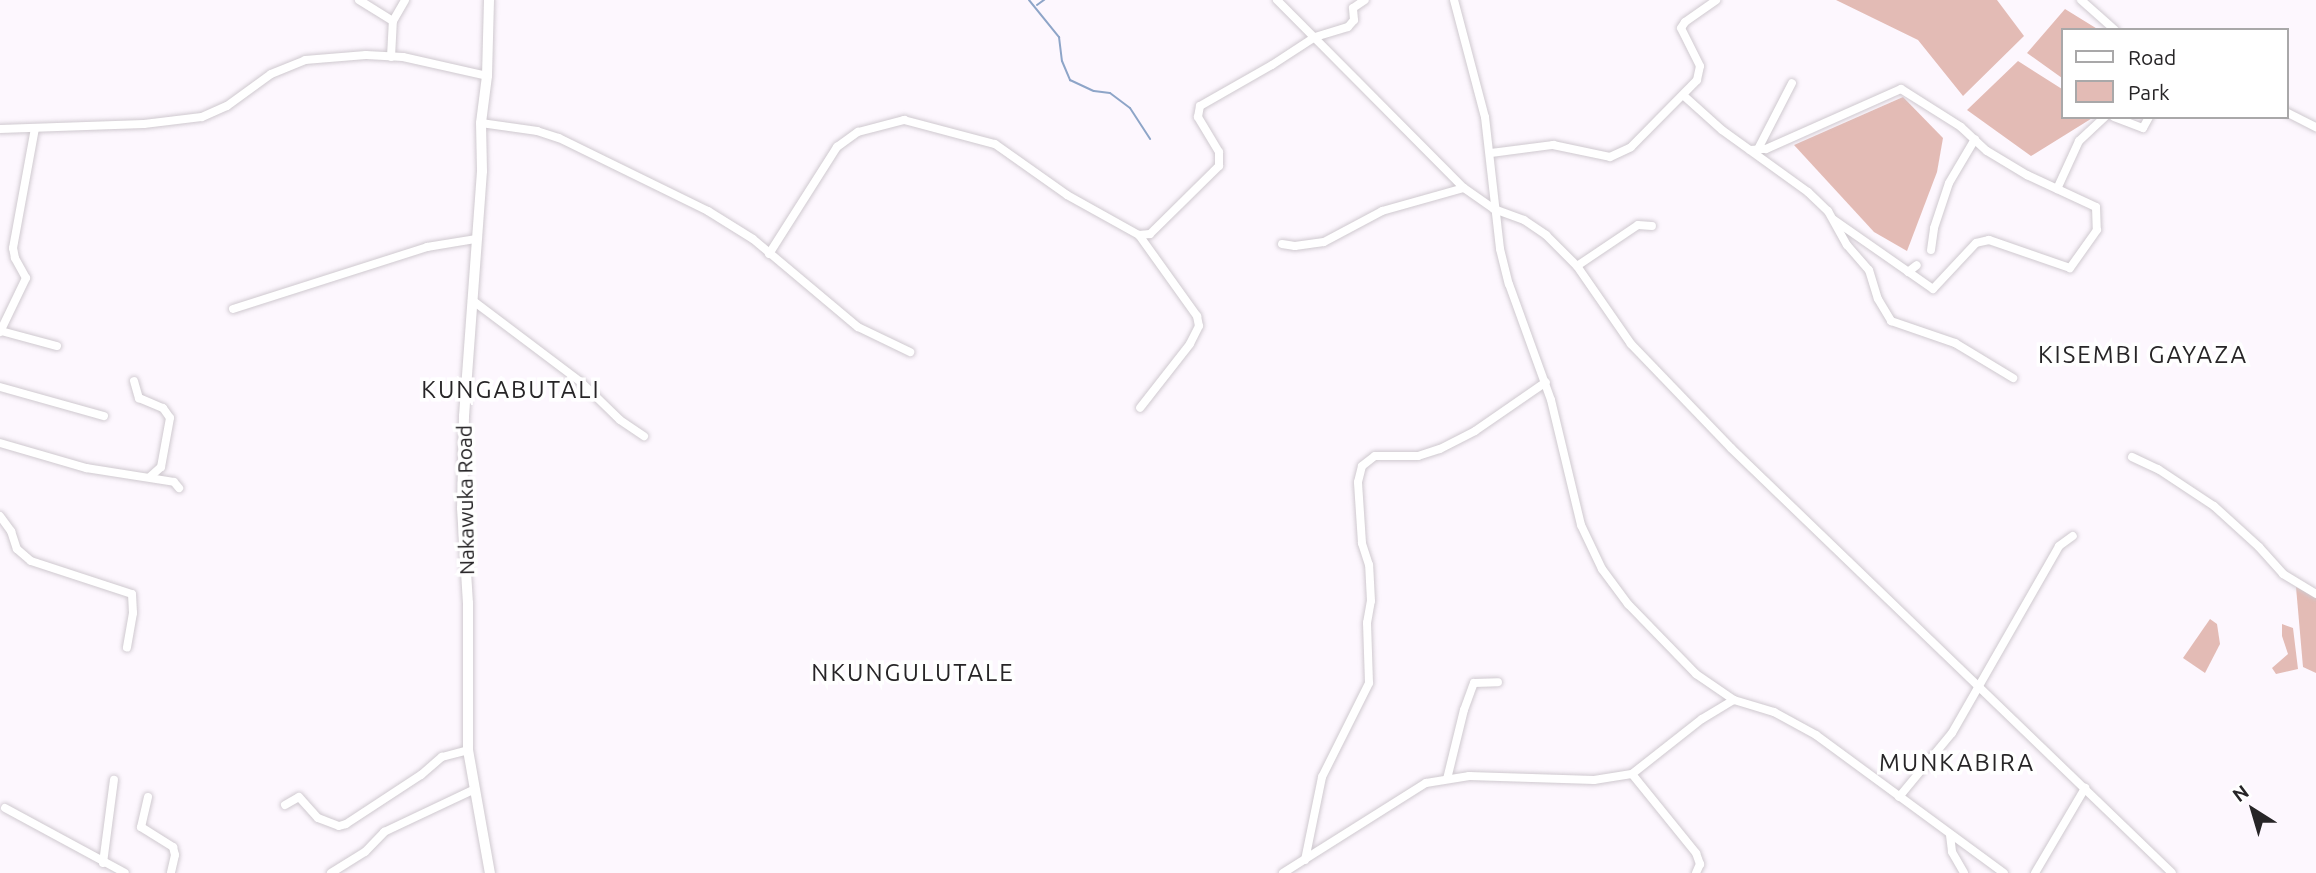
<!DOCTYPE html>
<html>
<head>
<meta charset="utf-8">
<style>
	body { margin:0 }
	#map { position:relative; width:2316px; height:873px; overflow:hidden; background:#fdf7fe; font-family:Ubuntu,sans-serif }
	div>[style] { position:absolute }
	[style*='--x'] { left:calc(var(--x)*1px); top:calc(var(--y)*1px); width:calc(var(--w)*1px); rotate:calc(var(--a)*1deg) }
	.green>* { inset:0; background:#e3bbb5 }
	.stream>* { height:2px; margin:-1px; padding:0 1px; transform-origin:1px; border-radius:1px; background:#8ea5c8 }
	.roads { filter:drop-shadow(0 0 2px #cfc9cf) drop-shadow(0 0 2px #cfc9cf) }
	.minor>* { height:8px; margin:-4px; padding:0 4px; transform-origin:4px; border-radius:4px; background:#fff }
	.major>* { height:10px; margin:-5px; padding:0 5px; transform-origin:5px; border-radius:5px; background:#fff }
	span { translate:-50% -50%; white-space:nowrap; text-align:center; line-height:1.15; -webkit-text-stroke:7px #fff; paint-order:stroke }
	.street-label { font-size:21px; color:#272527 }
	.quarter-label { font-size:24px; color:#272527; letter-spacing:2px }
	.legend { position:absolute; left:2061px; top:28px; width:228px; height:91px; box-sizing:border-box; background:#fff; border:2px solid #a9a8a9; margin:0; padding:9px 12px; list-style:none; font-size:21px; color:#272527 }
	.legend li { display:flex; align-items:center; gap:14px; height:35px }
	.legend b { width:35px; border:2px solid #a9a8a9 }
	.north { position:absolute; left:2218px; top:775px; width:70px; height:70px; -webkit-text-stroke:5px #fff; paint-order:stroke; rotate:323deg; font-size:19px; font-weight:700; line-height:28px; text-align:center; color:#272527 }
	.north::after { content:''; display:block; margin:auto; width:24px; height:32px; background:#272527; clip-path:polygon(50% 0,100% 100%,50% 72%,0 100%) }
</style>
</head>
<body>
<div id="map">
	<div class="green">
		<div style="clip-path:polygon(1836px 0,1997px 0,2024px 36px,1963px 96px,1918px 40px)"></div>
		<div style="clip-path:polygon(2065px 9px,2099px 30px,2062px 30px,2062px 78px,2027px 53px)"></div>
		<div style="clip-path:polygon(2018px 61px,2062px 89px,2062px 117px,2094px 117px,2031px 156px,1967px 110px)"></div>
		<div style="clip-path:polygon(1903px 97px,1943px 138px,1937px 172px,1907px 251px,1874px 232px,1794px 145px)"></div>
		<div style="clip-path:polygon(2296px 587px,2316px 597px,2316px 673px,2303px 667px)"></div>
		<div style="clip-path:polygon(2210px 619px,2217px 624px,2220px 644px,2205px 673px,2183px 658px)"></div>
		<div style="clip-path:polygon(2282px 624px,2293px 628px,2298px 669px,2276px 674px,2272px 668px,2288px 654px,2282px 636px)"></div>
	</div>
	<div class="stream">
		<div style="--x:1029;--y:0;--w:48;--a:51"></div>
		<div style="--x:1059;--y:37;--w:24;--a:83"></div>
		<div style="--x:1062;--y:61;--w:21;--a:67"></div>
		<div style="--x:1070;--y:80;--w:26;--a:25"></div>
		<div style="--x:1094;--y:91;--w:16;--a:7"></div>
		<div style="--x:1110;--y:93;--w:25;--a:37"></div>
		<div style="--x:1130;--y:108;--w:37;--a:57"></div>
		<div style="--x:1037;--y:5;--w:9;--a:-36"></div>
	</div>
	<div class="roads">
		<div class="minor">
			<div style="--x:359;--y:0;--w:40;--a:32"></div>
			<div style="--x:1277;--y:0;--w:265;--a:45.2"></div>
			<div style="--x:1464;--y:188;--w:37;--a:35"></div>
			<div style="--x:1494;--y:209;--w:32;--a:20"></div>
			<div style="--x:1524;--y:220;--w:27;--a:34"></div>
			<div style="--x:1546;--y:235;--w:44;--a:45"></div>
			<div style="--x:1577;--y:266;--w:95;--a:55.3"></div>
			<div style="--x:1631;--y:344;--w:144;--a:46.1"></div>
			<div style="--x:1731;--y:448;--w:612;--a:43.94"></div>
			<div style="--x:1454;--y:0;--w:121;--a:75.2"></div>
			<div style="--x:1485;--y:117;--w:133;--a:83.5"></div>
			<div style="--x:1500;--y:249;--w:36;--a:76"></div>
			<div style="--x:1509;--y:284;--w:123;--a:70.1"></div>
			<div style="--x:1551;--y:400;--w:129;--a:76.5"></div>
			<div style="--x:1581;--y:525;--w:49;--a:64.5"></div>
			<div style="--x:1602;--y:569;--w:44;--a:53.4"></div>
			<div style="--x:1628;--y:604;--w:98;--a:45.8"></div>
			<div style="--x:1696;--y:674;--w:46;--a:34.4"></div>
			<div style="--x:1734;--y:700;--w:42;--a:16.7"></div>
			<div style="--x:1774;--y:712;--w:48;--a:28.7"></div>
			<div style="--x:1816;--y:735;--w:233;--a:36.3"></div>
			<div style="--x:2081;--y:0;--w:45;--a:41.4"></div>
			<div style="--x:391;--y:57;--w:36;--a:-87"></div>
			<div style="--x:393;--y:21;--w:24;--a:-60"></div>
			<div style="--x:1683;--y:95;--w:52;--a:41.9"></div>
			<div style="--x:1722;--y:130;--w:106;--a:35.8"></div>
			<div style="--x:1808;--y:192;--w:28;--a:44"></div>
			<div style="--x:1828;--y:211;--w:39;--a:61"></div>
			<div style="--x:1847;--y:245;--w:33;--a:49"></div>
			<div style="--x:1869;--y:270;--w:30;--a:73"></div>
			<div style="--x:1878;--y:299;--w:26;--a:59"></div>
			<div style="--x:1891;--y:321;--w:68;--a:19"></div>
			<div style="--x:1955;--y:343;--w:68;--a:31.1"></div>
			<div style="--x:2286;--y:112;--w:34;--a:27"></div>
			<div style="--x:2114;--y:117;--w:31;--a:21"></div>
			<div style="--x:2143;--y:128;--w:13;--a:-61"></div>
			<div style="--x:481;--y:123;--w:57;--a:8.1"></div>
			<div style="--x:537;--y:131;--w:23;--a:18"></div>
			<div style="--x:559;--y:138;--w:166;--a:26.1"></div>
			<div style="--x:708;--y:211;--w:53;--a:31.9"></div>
			<div style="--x:753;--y:239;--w:137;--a:40"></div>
			<div style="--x:858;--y:327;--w:58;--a:25.7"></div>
			<div style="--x:0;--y:129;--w:144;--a:-2"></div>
			<div style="--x:144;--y:124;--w:58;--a:-6.9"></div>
			<div style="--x:202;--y:117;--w:27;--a:-24"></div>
			<div style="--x:227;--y:106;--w:54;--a:-36"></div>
			<div style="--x:271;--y:74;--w:37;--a:-22"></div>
			<div style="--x:305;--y:60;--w:61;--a:-4.7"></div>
			<div style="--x:366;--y:55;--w:37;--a:3"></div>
			<div style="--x:403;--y:57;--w:86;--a:12.7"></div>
			<div style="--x:1758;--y:149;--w:74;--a:-62.7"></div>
			<div style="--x:1750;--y:150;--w:16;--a:-4"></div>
			<div style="--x:1766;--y:149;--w:148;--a:-24"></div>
			<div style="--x:1901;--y:89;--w:71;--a:32.3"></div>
			<div style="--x:1961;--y:127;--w:35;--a:43"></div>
			<div style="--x:1987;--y:151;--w:47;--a:31"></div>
			<div style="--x:2027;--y:175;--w:76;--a:24.9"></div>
			<div style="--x:2096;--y:207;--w:23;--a:88"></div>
			<div style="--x:2097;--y:230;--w:47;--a:125.4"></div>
			<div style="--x:2070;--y:268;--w:86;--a:-160.9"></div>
			<div style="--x:1989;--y:240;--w:13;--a:167"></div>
			<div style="--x:1976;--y:243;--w:63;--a:133.1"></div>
			<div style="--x:1933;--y:289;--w:121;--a:-145.1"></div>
			<div style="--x:1491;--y:153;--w:63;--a:-7.4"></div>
			<div style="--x:1553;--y:145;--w:58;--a:11.9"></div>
			<div style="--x:1610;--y:157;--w:23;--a:-25"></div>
			<div style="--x:1631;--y:147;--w:94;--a:-45.4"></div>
			<div style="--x:1697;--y:80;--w:14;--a:-78"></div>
			<div style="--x:1700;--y:66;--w:42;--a:-116.6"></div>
			<div style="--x:1681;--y:28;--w:7;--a:-56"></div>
			<div style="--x:1685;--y:22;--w:38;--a:-35"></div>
			<div style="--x:2057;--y:189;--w:53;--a:-65.4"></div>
			<div style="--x:2079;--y:141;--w:35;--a:-43"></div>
			<div style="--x:1139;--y:235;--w:100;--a:54.4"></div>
			<div style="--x:1197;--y:316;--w:10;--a:79"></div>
			<div style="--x:1199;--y:326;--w:20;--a:117"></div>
			<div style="--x:1190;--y:344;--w:81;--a:128"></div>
			<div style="--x:1282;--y:244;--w:13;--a:9"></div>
			<div style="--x:1295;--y:246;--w:29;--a:-8"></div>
			<div style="--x:1324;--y:242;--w:66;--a:-28.1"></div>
			<div style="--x:1382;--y:211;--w:85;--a:-15.7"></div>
			<div style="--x:1931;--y:250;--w:22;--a:-82"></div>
			<div style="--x:1934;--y:228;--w:47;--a:-71.6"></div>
			<div style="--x:1949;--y:183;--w:51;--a:-59.4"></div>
			<div style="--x:769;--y:254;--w:127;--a:-57.6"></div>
			<div style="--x:837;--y:147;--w:26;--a:-36"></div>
			<div style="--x:858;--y:132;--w:48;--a:-14.6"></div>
			<div style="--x:904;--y:120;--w:94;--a:14.8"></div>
			<div style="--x:995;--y:144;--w:88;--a:35.3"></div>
			<div style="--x:1067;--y:195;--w:82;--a:29.1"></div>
			<div style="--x:1139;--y:235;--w:11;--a:-5"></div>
			<div style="--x:1150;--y:234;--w:97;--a:-44.6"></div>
			<div style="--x:1219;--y:166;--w:14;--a:-90"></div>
			<div style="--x:1219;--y:152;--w:41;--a:-121"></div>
			<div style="--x:1198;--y:117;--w:11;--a:-80"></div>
			<div style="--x:1200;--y:106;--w:83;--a:-29.7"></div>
			<div style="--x:1272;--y:65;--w:51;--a:-33.1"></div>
			<div style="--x:1315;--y:37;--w:34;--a:-17"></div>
			<div style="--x:1348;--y:27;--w:9;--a:-49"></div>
			<div style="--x:1354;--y:20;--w:12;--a:-95"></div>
			<div style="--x:1353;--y:8;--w:14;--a:-34"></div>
			<div style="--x:1577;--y:266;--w:73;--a:-33.9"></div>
			<div style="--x:1638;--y:225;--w:14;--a:4"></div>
			<div style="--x:1908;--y:272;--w:11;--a:-38"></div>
			<div style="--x:472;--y:300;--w:136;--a:37"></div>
			<div style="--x:581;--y:382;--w:54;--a:44.3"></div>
			<div style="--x:620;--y:420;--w:29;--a:34"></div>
			<div style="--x:233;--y:309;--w:204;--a:-17.7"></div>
			<div style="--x:427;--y:247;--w:50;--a:-9.3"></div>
			<div style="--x:1;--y:331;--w:58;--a:15"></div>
			<div style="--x:0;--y:332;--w:60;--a:-64.3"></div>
			<div style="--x:26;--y:278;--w:23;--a:-119"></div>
			<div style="--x:15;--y:258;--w:10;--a:-101"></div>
			<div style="--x:13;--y:248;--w:122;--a:-79.6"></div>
			<div style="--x:134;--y:381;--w:18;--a:74"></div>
			<div style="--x:139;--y:398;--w:26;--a:23"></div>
			<div style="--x:163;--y:408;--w:12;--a:55"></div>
			<div style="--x:170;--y:418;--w:50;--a:100.4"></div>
			<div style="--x:161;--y:467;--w:15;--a:138"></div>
			<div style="--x:0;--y:387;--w:108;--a:15.6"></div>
			<div style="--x:0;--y:443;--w:90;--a:16.2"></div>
			<div style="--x:86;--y:468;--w:89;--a:9"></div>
			<div style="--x:174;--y:482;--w:8;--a:50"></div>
			<div style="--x:2132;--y:457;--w:29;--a:25"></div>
			<div style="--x:2158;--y:469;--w:67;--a:33.5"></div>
			<div style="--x:2214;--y:506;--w:61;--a:42.3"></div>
			<div style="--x:2259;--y:547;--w:36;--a:48"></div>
			<div style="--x:2283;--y:574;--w:39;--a:31"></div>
			<div style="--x:0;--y:516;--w:19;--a:54"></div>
			<div style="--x:11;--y:531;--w:19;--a:72"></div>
			<div style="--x:17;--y:549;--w:18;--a:41"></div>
			<div style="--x:31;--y:561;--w:106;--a:18.1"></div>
			<div style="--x:132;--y:594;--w:19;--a:87"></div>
			<div style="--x:133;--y:613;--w:35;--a:100"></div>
			<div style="--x:1632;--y:774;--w:102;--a:51"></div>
			<div style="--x:1696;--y:853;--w:12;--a:70"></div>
			<div style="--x:1700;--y:864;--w:10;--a:114"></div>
			<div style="--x:1447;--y:779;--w:71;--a:-76.2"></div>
			<div style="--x:1464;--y:710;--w:29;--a:-70"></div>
			<div style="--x:1474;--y:683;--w:24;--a:-2"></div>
			<div style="--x:148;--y:797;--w:31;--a:103"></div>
			<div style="--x:141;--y:827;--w:38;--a:32"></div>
			<div style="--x:173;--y:847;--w:8;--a:76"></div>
			<div style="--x:175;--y:855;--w:18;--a:103"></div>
			<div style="--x:1899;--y:797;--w:83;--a:-50.4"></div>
			<div style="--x:1952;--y:733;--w:215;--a:-60.2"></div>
			<div style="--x:2059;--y:546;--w:17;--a:-36"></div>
			<div style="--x:285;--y:805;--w:16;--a:-30"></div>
			<div style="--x:299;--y:797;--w:28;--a:48"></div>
			<div style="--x:318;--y:818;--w:22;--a:21"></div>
			<div style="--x:339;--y:826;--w:7;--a:-16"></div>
			<div style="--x:346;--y:824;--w:90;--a:-33.2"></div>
			<div style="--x:421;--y:775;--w:28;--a:-41"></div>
			<div style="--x:442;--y:757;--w:27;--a:-15"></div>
			<div style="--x:5;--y:808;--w:136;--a:28.4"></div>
			<div style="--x:1950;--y:835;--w:17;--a:83"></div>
			<div style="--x:1952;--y:852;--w:24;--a:60"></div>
			<div style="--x:1305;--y:860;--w:85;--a:-78.4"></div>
			<div style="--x:1322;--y:777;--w:105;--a:-63.4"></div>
			<div style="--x:1369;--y:683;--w:60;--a:-91.9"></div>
			<div style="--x:1367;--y:623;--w:22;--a:-80"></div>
			<div style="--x:1371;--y:601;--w:36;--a:-93"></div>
			<div style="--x:1369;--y:565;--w:23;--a:-108"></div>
			<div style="--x:1362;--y:543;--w:61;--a:-93.8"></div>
			<div style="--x:1358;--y:482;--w:16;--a:-76"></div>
			<div style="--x:1362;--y:466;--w:16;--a:-38"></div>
			<div style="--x:1375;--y:456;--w:43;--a:0"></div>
			<div style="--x:1418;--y:456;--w:23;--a:-18"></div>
			<div style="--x:1440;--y:449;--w:39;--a:-27"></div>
			<div style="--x:1475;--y:431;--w:86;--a:-34.6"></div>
			<div style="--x:103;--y:863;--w:84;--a:-82.5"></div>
			<div style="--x:331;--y:873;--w:40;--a:-32"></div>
			<div style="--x:365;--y:852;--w:28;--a:-46"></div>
			<div style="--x:384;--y:832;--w:98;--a:-25.3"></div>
			<div style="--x:1283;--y:873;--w:169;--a:-32.2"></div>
			<div style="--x:1426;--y:783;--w:44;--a:-9.2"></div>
			<div style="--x:1469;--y:776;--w:125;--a:1.8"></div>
			<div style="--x:1594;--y:780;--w:38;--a:-9"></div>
			<div style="--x:1632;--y:774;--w:89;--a:-38.2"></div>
			<div style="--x:1702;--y:719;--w:37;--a:-31"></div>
			<div style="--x:2035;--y:873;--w:99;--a:-59.5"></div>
		</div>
		<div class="major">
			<div style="--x:489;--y:0;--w:76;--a:91.5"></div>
			<div style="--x:487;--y:76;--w:47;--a:97.3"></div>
			<div style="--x:481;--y:123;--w:48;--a:88.8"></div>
			<div style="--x:482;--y:171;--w:246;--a:94.2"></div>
			<div style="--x:464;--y:416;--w:92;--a:91.2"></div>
			<div style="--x:462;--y:508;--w:95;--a:86.4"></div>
			<div style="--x:468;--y:603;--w:147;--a:90"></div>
			<div style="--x:468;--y:750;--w:125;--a:79.9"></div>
		</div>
	</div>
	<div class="street-label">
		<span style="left:465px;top:500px;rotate:-91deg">Nakawuka Road</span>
	</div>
	<div class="quarter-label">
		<span style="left:2143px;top:355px">KISEMBI GAYAZA</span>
		<span style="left:511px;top:390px">KUNGABUTALI</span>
		<span style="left:913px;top:673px">NKUNGULUTALE</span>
		<span style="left:1957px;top:763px">MUNKABIRA</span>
	</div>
	<ul class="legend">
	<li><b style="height:9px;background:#fff"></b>Road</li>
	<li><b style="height:19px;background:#e3bbb5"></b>Park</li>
	</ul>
	<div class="north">N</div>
</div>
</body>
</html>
